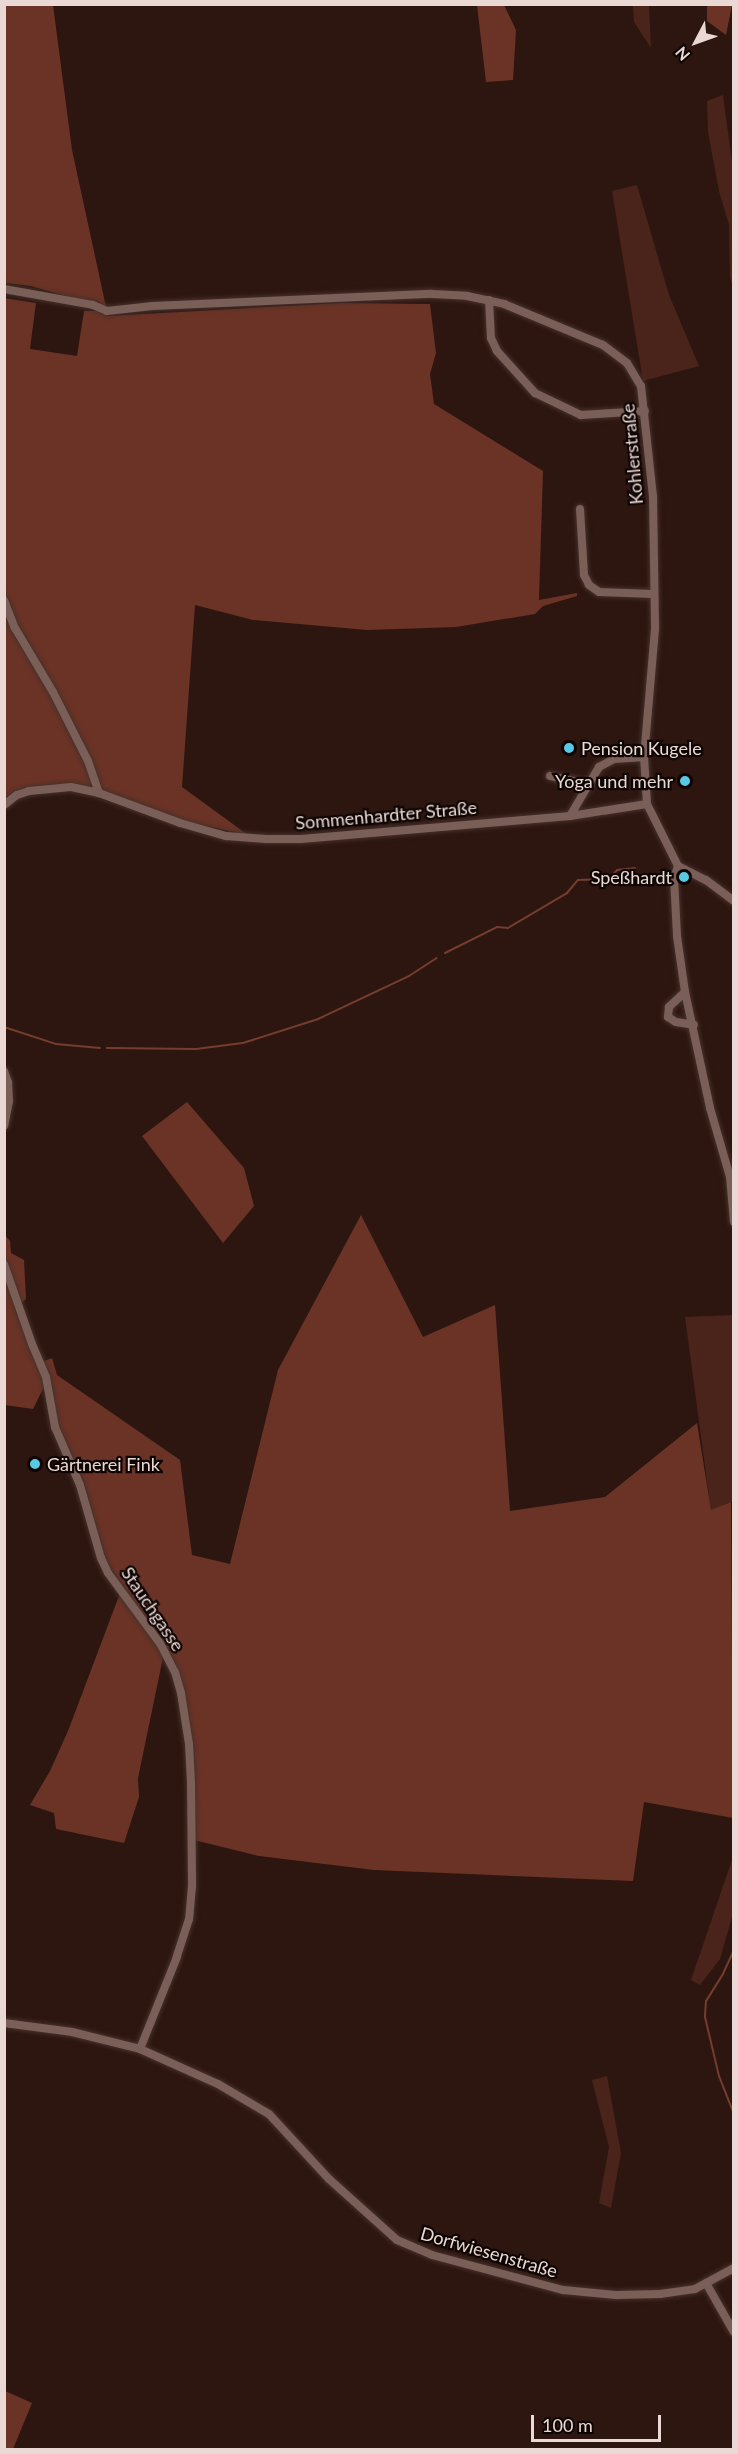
<!DOCTYPE html>
<html>
<head>
<meta charset="utf-8">
<style>
	body { margin:0 }
	#map { position:relative; width:738px; height:2454px; overflow:hidden; background:#2d1610; font-family:Lato,sans-serif }
	div>[style] { position:absolute }
	[style*='--x'] { left:calc(var(--x)*1px); top:calc(var(--y)*1px); width:calc(var(--w)*1px); rotate:calc(var(--a)*1deg) }
	.green>* { inset:0; background:#4a241a }
	.forest>* { inset:0; background:#6b3326 }
	.stream>* { height:2px; margin:-1px; padding:0 1px; transform-origin:1px; border-radius:1px; background:#753d2e }
	.roads { filter:drop-shadow(0 0 2px #47312b) drop-shadow(0 0 2px #47312b) }
	.minor>* { height:8px; margin:-4px; padding:0 4px; transform-origin:4px; border-radius:4px; background:#7a5f58 }
	.dots>* { width:16px; height:16px; translate:-50% -50%; box-sizing:border-box; border:3px solid #0e0503; border-radius:50% }
	span { translate:-50% -50%; white-space:nowrap; text-align:center; line-height:1.15; -webkit-text-stroke:4.5px #0e0503; paint-order:stroke }
	.street-label { font-size:18px; color:#e9d8d4 }
	.poi-label { font-size:18px; color:#e9d8d4 }
	.left { translate:0 -50%; text-align:left }
	.right { translate:-100% -50%; text-align:right }
	.frame { position:absolute; inset:0; border:6px solid #e9d8d4; pointer-events:none }
	.north { position:absolute; left:666px; top:12px; width:60px; height:60px; -webkit-text-stroke:4px #0e0503; paint-order:stroke; rotate:229deg; font-size:16px; font-weight:700; line-height:24px; text-align:center; color:#e9d8d4 }
	.north::after { content:''; display:block; margin:auto; width:21px; height:27px; background:#e9d8d4; clip-path:polygon(50% 0,100% 100%,50% 72%,0 100%) }
	.scale { position:absolute; left:531px; top:2415px; width:130px; height:27px; box-sizing:border-box; border:3px solid #e9d8d4; border-top:0; padding-left:8px; font-size:18px; line-height:21px; white-space:nowrap; color:#e9d8d4; -webkit-text-stroke:4px #0e0503; paint-order:stroke }
</style>
</head>
<body>
<div id="map">
	<div class="green">
		<div style="clip-path:polygon(633px 5px,649px 5px,651px 48px,634px 22px)"></div>
		<div style="clip-path:polygon(723px 95px,733px 170px,733px 288px,730px 277px,729px 225px,719px 191px,708px 132px,707px 101px)"></div>
		<div style="clip-path:polygon(637px 185px,669px 295px,699px 366px,643px 381px,612px 191px)"></div>
		<div style="clip-path:polygon(733px 1315px,733px 1501px,711px 1511px,685px 1317px)"></div>
		<div style="clip-path:polygon(733px 1857px,733px 1913px,720px 1959px,700px 1985px,691px 1980px)"></div>
		<div style="clip-path:polygon(607px 2076px,621px 2153px,611px 2208px,599px 2203px,609px 2147px,592px 2080px)"></div>
	</div>
	<div class="forest">
		<div style="clip-path:polygon(5px 5px,53px 5px,72px 150px,108px 316px,341px 303px,430px 304px,436px 353px,430px 374px,434px 404px,543px 471px,539px 600px,577px 593px,577px 596px,543px 606px,535px 614px,456px 627px,367px 630px,253px 620px,195px 605px,182px 787px,248px 835px,180px 820px,71px 784px,46px 785px,19px 792px,5px 802px,4px 298px,36px 303px,30px 349px,77px 356px,84px 311px,98px 311px,99px 302px,73px 298px,31px 286px,5px 283px)"></div>
		<div style="clip-path:polygon(477px 5px,504px 5px,516px 30px,513px 80px,486px 82px)"></div>
		<div style="clip-path:polygon(707px 5px,732px 5px,726px 35px,707px 21px)"></div>
		<div style="clip-path:polygon(187px 1102px,244px 1168px,254px 1206px,223px 1243px,142px 1136px)"></div>
		<div style="clip-path:polygon(361px 1215px,423px 1337px,495px 1305px,510px 1511px,605px 1497px,697px 1423px,711px 1510px,731px 1502px,733px 1818px,644px 1802px,633px 1881px,374px 1870px,259px 1856px,194px 1840px,192px 1744px,165px 1648px,138px 1778px,139px 1797px,124px 1843px,56px 1829px,54px 1813px,30px 1805px,50px 1771px,68px 1731px,122px 1588px,104px 1557px,84px 1483px,58px 1427px,49px 1385px,44px 1387px,33px 1409px,5px 1405px,4px 1234px,10px 1241px,11px 1253px,24px 1260px,26px 1299px,15px 1309px,36px 1364px,52px 1358px,57px 1375px,180px 1460px,192px 1555px,230px 1564px,278px 1370px)"></div>
		<div style="clip-path:polygon(5px 2391px,32px 2403px,13px 2449px,5px 2449px)"></div>
	</div>
	<div class="stream">
		<div style="--x:445;--y:953;--w:58;--a:-26.6"></div>
		<div style="--x:497;--y:927;--w:11;--a:5"></div>
		<div style="--x:508;--y:928;--w:69;--a:-30.7"></div>
		<div style="--x:567;--y:893;--w:17;--a:-50"></div>
		<div style="--x:578;--y:880;--w:31;--a:-2"></div>
		<div style="--x:609;--y:879;--w:12;--a:-48"></div>
		<div style="--x:617;--y:870;--w:18;--a:-6"></div>
		<div style="--x:4;--y:1027;--w:55;--a:18.1"></div>
		<div style="--x:56;--y:1044;--w:44;--a:5.2"></div>
		<div style="--x:107;--y:1048;--w:89;--a:0.6"></div>
		<div style="--x:196;--y:1049;--w:47;--a:-7.3"></div>
		<div style="--x:243;--y:1043;--w:79;--a:-17.7"></div>
		<div style="--x:318;--y:1019;--w:101;--a:-25.3"></div>
		<div style="--x:409;--y:976;--w:33;--a:-33"></div>
		<div style="--x:734;--y:1950;--w:26;--a:115"></div>
		<div style="--x:723;--y:1974;--w:32;--a:122"></div>
		<div style="--x:706;--y:2001;--w:16;--a:94"></div>
		<div style="--x:705;--y:2017;--w:61;--a:76.7"></div>
		<div style="--x:719;--y:2076;--w:41;--a:68.5"></div>
	</div>
	<div class="roads">
		<div class="minor">
			<div style="--x:4;--y:289;--w:90;--a:10.2"></div>
			<div style="--x:93;--y:305;--w:15;--a:23"></div>
			<div style="--x:107;--y:311;--w:46;--a:-6.2"></div>
			<div style="--x:153;--y:306;--w:279;--a:-2.5"></div>
			<div style="--x:432;--y:294;--w:35;--a:3"></div>
			<div style="--x:467;--y:296;--w:38;--a:12"></div>
			<div style="--x:504;--y:304;--w:107;--a:22.5"></div>
			<div style="--x:603;--y:345;--w:30;--a:37"></div>
			<div style="--x:627;--y:363;--w:27;--a:59"></div>
			<div style="--x:641;--y:386;--w:112;--a:83.8"></div>
			<div style="--x:653;--y:497;--w:132;--a:89.1"></div>
			<div style="--x:655;--y:629;--w:128;--a:94.9"></div>
			<div style="--x:644;--y:757;--w:47;--a:86.3"></div>
			<div style="--x:647;--y:804;--w:69;--a:63.4"></div>
			<div style="--x:678;--y:866;--w:31;--a:27"></div>
			<div style="--x:706;--y:880;--w:35;--a:37"></div>
			<div style="--x:489;--y:300;--w:38;--a:87"></div>
			<div style="--x:491;--y:338;--w:14;--a:65"></div>
			<div style="--x:497;--y:351;--w:57;--a:47.9"></div>
			<div style="--x:535;--y:393;--w:51;--a:25.6"></div>
			<div style="--x:581;--y:415;--w:64;--a:-3.6"></div>
			<div style="--x:580;--y:509;--w:66;--a:86.5"></div>
			<div style="--x:584;--y:575;--w:11;--a:63"></div>
			<div style="--x:589;--y:585;--w:12;--a:35"></div>
			<div style="--x:599;--y:592;--w:54;--a:2.1"></div>
			<div style="--x:4;--y:600;--w:30;--a:69"></div>
			<div style="--x:15;--y:628;--w:74;--a:59.3"></div>
			<div style="--x:53;--y:692;--w:77;--a:63.1"></div>
			<div style="--x:88;--y:761;--w:34;--a:71"></div>
			<div style="--x:550;--y:776;--w:40;--a:12"></div>
			<div style="--x:4;--y:805;--w:16;--a:-38"></div>
			<div style="--x:17;--y:795;--w:13;--a:-18"></div>
			<div style="--x:29;--y:791;--w:42;--a:-5.4"></div>
			<div style="--x:71;--y:787;--w:29;--a:12"></div>
			<div style="--x:99;--y:793;--w:86;--a:20.3"></div>
			<div style="--x:180;--y:823;--w:48;--a:15.8"></div>
			<div style="--x:226;--y:836;--w:40;--a:4.3"></div>
			<div style="--x:266;--y:839;--w:35;--a:0"></div>
			<div style="--x:301;--y:839;--w:270;--a:-4.9"></div>
			<div style="--x:570;--y:816;--w:78;--a:-8.9"></div>
			<div style="--x:570;--y:816;--w:57;--a:-59.4"></div>
			<div style="--x:599;--y:767;--w:17;--a:-28"></div>
			<div style="--x:614;--y:759;--w:30;--a:-4"></div>
			<div style="--x:678;--y:866;--w:13;--a:108"></div>
			<div style="--x:674;--y:878;--w:58;--a:87"></div>
			<div style="--x:677;--y:936;--w:57;--a:81.9"></div>
			<div style="--x:685;--y:992;--w:119;--a:77.8"></div>
			<div style="--x:710;--y:1108;--w:72;--a:73.8"></div>
			<div style="--x:730;--y:1177;--w:45;--a:84.9"></div>
			<div style="--x:685;--y:992;--w:22;--a:137"></div>
			<div style="--x:669;--y:1007;--w:10;--a:96"></div>
			<div style="--x:668;--y:1017;--w:9;--a:32"></div>
			<div style="--x:676;--y:1022;--w:18;--a:9"></div>
			<div style="--x:4;--y:1071;--w:12;--a:70"></div>
			<div style="--x:8;--y:1082;--w:19;--a:87"></div>
			<div style="--x:9;--y:1101;--w:25;--a:101"></div>
			<div style="--x:4;--y:1264;--w:85;--a:70.7"></div>
			<div style="--x:32;--y:1344;--w:36;--a:67"></div>
			<div style="--x:46;--y:1377;--w:51;--a:79.8"></div>
			<div style="--x:55;--y:1427;--w:63;--a:66.7"></div>
			<div style="--x:80;--y:1485;--w:76;--a:74"></div>
			<div style="--x:101;--y:1558;--w:17;--a:65"></div>
			<div style="--x:108;--y:1573;--w:89;--a:53.6"></div>
			<div style="--x:161;--y:1645;--w:30;--a:63"></div>
			<div style="--x:175;--y:1672;--w:22;--a:74"></div>
			<div style="--x:181;--y:1693;--w:52;--a:81.1"></div>
			<div style="--x:189;--y:1744;--w:38;--a:87"></div>
			<div style="--x:191;--y:1782;--w:104;--a:89.4"></div>
			<div style="--x:192;--y:1886;--w:33;--a:95"></div>
			<div style="--x:189;--y:1919;--w:40;--a:108"></div>
			<div style="--x:177;--y:1957;--w:99;--a:111.9"></div>
			<div style="--x:4;--y:2023;--w:69;--a:7.5"></div>
			<div style="--x:72;--y:2032;--w:70;--a:14"></div>
			<div style="--x:140;--y:2049;--w:85;--a:24.2"></div>
			<div style="--x:218;--y:2084;--w:59;--a:30.5"></div>
			<div style="--x:269;--y:2114;--w:88;--a:47.3"></div>
			<div style="--x:329;--y:2179;--w:91;--a:41.9"></div>
			<div style="--x:397;--y:2240;--w:38;--a:23"></div>
			<div style="--x:432;--y:2255;--w:136;--a:15"></div>
			<div style="--x:563;--y:2290;--w:53;--a:5.4"></div>
			<div style="--x:616;--y:2295;--w:44;--a:-1.3"></div>
			<div style="--x:660;--y:2294;--w:35;--a:-8"></div>
			<div style="--x:695;--y:2289;--w:44;--a:-28.3"></div>
			<div style="--x:706;--y:2283;--w:56;--a:60.3"></div>
		</div>
	</div>
	<div class="dots">
		<div style="left:569px;top:748px;background:#59c8e4"></div>
		<div style="left:685px;top:781px;background:#59c8e4"></div>
		<div style="left:684px;top:877px;background:#59c8e4"></div>
		<div style="left:35px;top:1464px;background:#59c8e4"></div>
	</div>
	<div class="street-label">
		<span style="left:632px;top:454px;rotate:-95deg">Kohlerstraße</span>
		<span style="left:386px;top:815px;rotate:-5deg">Sommenhardter Straße</span>
		<span style="left:153px;top:1609px;rotate:56deg">Stauchgasse</span>
		<span style="left:489px;top:2252px;rotate:16deg">Dorfwiesenstraße</span>
	</div>
	<div class="poi-label">
		<span class="left" style="left:581px;top:748px">Pension Kugele</span>
		<span class="right" style="left:673px;top:781px">Yoga und mehr</span>
		<span class="right" style="left:672px;top:877px">Speßhardt</span>
		<span class="left" style="left:47px;top:1464px">Gärtnerei Fink</span>
	</div>
	<div class="frame"></div>
	<div class="north">N</div>
	<div class="scale">100 m</div>
</div>
</body>
</html>
